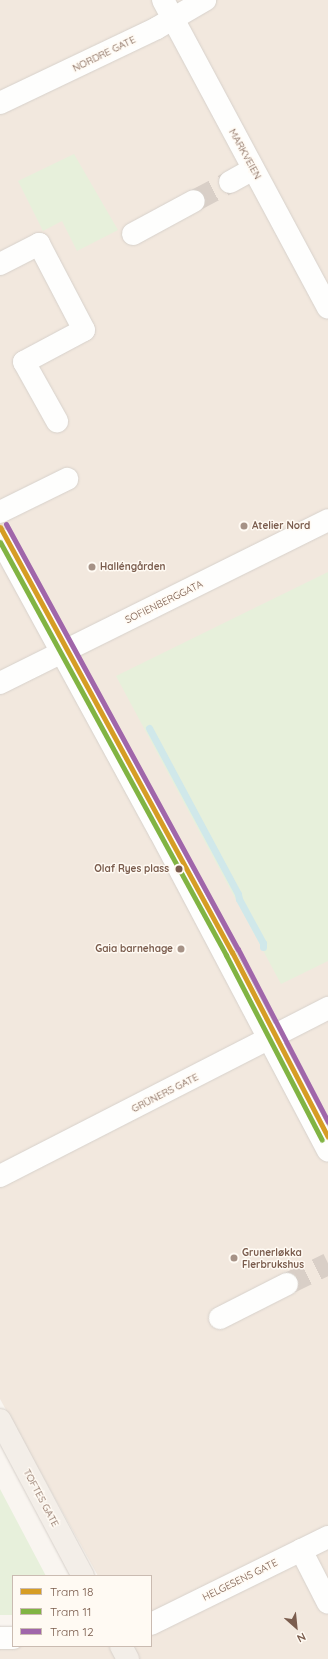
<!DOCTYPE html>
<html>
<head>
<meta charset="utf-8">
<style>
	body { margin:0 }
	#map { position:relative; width:328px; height:1659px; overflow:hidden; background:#f9f5f0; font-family:Quicksand,sans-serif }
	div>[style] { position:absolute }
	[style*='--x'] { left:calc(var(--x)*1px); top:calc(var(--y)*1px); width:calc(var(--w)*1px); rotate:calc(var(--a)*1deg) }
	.residential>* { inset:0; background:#f2e8de }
	.green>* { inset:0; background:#e7f0db }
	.stream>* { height:7px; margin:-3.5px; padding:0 3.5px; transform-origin:3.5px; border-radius:3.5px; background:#d0e8ea }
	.minor-tunnel>* { height:22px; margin-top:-11px; transform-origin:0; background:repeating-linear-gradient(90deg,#d9cfc7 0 22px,transparent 0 33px) }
	.roads { filter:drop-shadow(0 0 1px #d7d1cb) drop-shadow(0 0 1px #d7d1cb) }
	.minor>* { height:22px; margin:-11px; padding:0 11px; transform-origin:11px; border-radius:11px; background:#fefefd }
	.major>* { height:22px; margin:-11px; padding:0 11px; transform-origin:11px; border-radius:11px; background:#f3eee8 }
	.tram-1>* { height:5px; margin:-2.5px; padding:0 2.5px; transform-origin:2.5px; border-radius:2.5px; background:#d69d24 }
	.tram-2>* { height:5px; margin:-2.5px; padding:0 2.5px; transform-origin:2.5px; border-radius:2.5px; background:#81b443 }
	.tram-3>* { height:5px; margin:-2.5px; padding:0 2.5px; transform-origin:2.5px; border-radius:2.5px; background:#a066aa }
	.dots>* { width:11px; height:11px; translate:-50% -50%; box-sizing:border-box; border:2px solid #fffaf3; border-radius:50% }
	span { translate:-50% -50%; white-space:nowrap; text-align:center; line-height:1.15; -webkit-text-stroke:3px #fffaf3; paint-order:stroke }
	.street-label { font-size:10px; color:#7a5c4d }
	.poi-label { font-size:10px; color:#7a5c4d; font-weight:700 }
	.left { translate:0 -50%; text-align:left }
	.right { translate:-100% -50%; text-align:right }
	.stop-label { font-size:10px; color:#7a5c4d; font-weight:700 }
	.legend { position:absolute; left:12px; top:1575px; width:140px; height:72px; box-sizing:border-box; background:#fffaf3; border:1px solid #cabbb1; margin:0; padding:5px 7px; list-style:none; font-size:12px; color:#7a5c4d }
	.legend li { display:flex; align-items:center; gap:8px; height:20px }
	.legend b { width:20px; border:1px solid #cabbb1 }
	.north { position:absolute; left:276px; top:1607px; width:40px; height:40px; -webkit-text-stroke:3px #fffaf3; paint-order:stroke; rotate:153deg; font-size:11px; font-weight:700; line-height:16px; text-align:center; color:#7a5c4d }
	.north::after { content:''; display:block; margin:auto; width:14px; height:18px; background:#7a5c4d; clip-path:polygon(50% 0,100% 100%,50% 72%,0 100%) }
</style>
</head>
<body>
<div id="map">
	<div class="residential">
		<div style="clip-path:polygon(0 0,328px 0,328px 1659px,0 1659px,0 1628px,13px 1646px,151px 1646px,151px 1576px,98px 1576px,0 1399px)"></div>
	</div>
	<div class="green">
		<div style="clip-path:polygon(74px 154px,118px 230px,77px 251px,62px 221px,43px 231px,18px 181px)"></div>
		<div style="clip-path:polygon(328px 572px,328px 961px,281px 984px,116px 676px)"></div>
		<div style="clip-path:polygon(0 1489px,46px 1576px,13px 1576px,13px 1615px,0 1615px)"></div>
	</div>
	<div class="stream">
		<div style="--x:149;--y:728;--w:188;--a:61.8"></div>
		<div style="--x:238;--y:894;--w:5;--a:79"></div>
		<div style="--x:239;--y:899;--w:50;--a:61.4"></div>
		<div style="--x:263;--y:943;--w:4;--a:90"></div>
	</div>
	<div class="minor-tunnel">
		<div style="--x:194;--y:201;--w:41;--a:-27.8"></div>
		<div style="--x:287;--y:1284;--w:46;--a:-26"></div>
	</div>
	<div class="roads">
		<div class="minor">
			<div style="--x:163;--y:0;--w:349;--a:61.8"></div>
			<div style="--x:0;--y:103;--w:174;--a:-25.5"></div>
			<div style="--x:157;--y:28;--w:56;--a:-30.3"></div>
			<div style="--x:230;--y:182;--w:26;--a:-29"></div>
			<div style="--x:133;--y:234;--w:69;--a:-28.4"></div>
			<div style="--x:0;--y:264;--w:44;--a:-27.1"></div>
			<div style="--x:39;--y:244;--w:97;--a:62.4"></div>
			<div style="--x:84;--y:330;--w:68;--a:151.9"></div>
			<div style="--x:24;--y:362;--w:68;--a:60.8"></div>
			<div style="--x:0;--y:512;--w:75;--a:-26.2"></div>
			<div style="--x:0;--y:539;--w:334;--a:61.4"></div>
			<div style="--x:160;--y:832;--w:360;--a:62.2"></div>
			<div style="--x:0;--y:683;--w:366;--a:-26.4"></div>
			<div style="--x:0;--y:1176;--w:369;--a:-27.1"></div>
			<div style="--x:220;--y:1318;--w:75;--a:-26.9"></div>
			<div style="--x:301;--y:1550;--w:59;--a:63"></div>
			<div style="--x:151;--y:1624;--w:197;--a:-26.2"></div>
			<div style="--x:0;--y:1638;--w:13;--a:0"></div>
		</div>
		<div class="major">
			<div style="--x:0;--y:1420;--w:177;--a:62"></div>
			<div style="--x:121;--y:1646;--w:15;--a:62"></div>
		</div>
	</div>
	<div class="tram-1">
		<div style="--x:0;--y:527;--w:484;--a:61.4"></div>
		<div style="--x:232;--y:952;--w:208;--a:62.6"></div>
	</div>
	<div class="tram-2">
		<div style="--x:0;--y:542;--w:471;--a:61.3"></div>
		<div style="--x:226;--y:955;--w:208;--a:62.6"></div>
	</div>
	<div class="tram-3">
		<div style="--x:6;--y:524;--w:484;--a:61.4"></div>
		<div style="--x:238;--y:949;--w:195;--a:62.5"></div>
	</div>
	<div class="dots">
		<div style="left:244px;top:526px;background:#a69286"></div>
		<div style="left:92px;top:567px;background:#a69286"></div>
		<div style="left:179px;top:869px;background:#7a5c4d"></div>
		<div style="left:181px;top:949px;background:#a69286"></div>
		<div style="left:234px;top:1258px;background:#a69286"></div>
	</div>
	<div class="street-label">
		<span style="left:104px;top:54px;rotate:-26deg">NORDRE GATE</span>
		<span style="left:245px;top:154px;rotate:61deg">MARKVEIEN</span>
		<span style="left:164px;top:602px;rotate:-26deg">SOFIENBERGGATA</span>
		<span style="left:165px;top:1093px;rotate:-27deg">GRÜNERS GATE</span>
		<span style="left:41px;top:1498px;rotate:62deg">TOFTES GATE</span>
		<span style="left:240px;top:1580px;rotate:-26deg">HELGESENS GATE</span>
	</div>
	<div class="poi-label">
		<span class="left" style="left:252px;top:526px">Atelier Nord</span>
		<span class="left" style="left:100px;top:567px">Halléngården</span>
		<span class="right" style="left:173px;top:949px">Gaia barnehage</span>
		<span class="left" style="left:242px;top:1258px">Grunerløkka<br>Flerbrukshus</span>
	</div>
	<div class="stop-label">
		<span class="right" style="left:169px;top:869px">Olaf Ryes plass</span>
	</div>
	<ul class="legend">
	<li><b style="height:5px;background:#d69d24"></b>Tram 18</li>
	<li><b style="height:5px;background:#81b443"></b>Tram 11</li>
	<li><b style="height:5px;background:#a066aa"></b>Tram 12</li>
	</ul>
	<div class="north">N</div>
</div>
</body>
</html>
